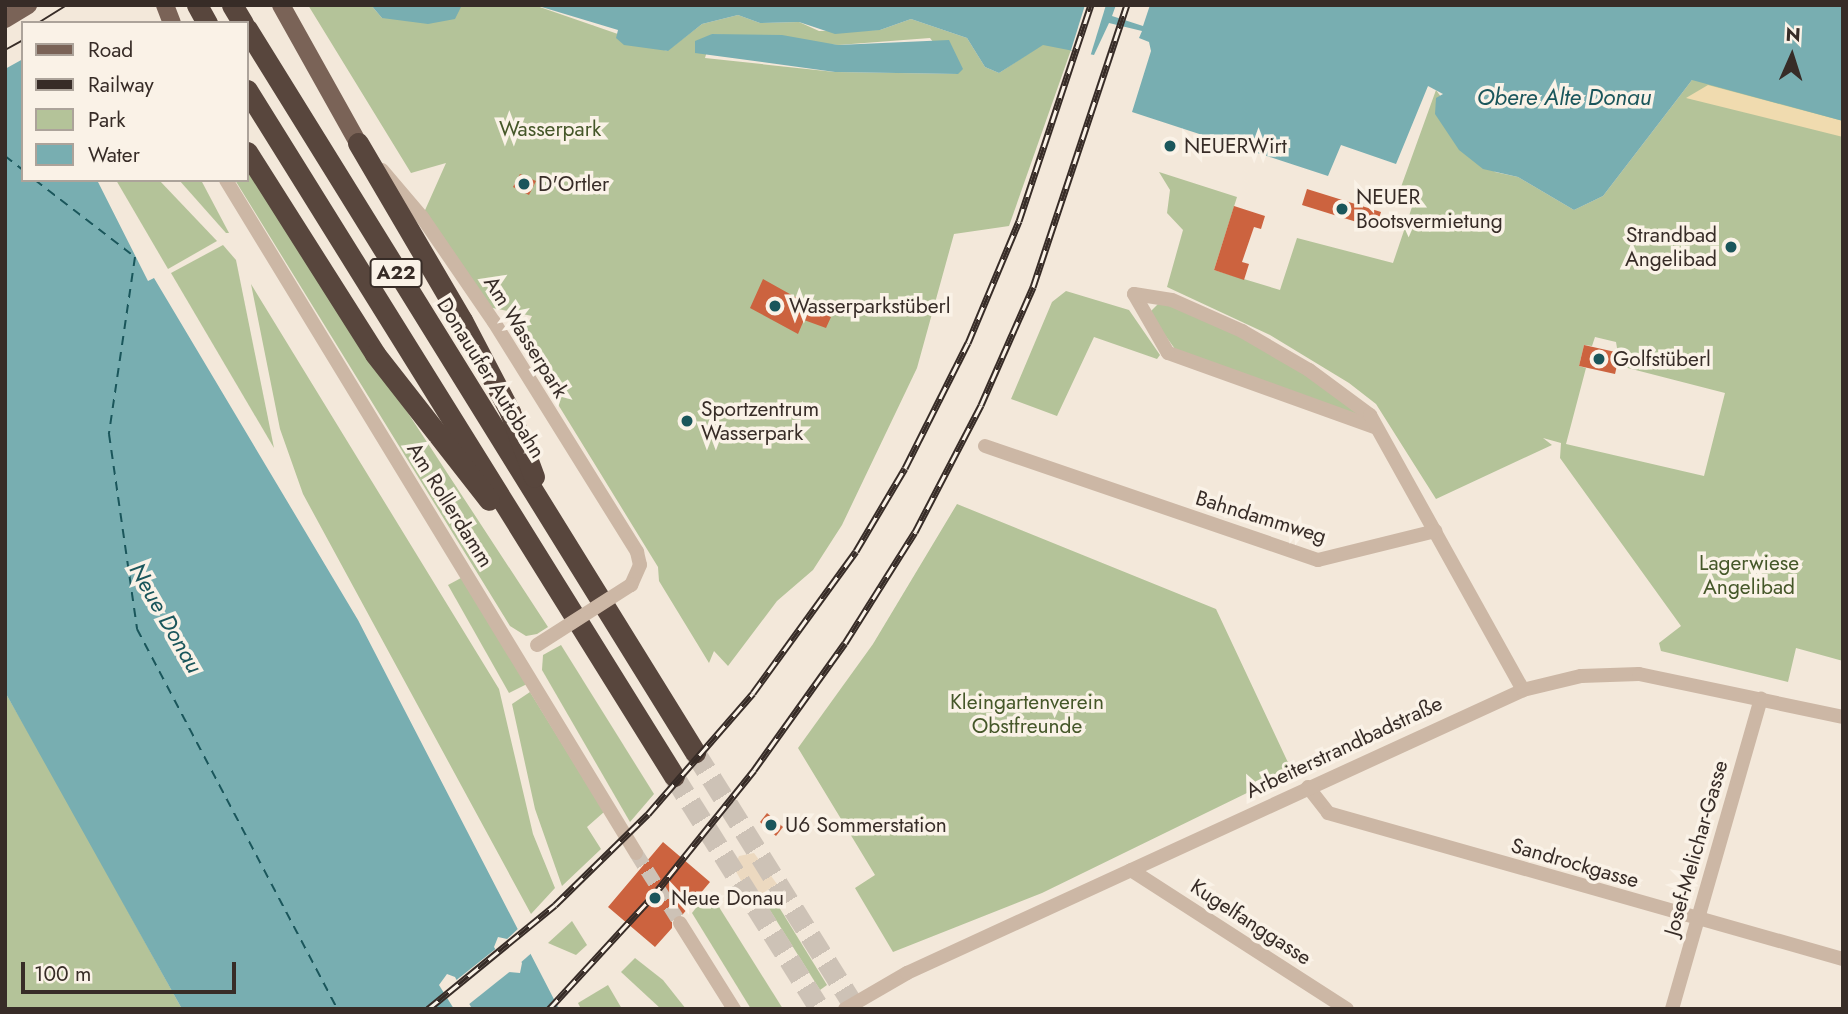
<!DOCTYPE html>
<html>
<head>
<meta charset="utf-8">
<style>
	body { margin:0 }
	#map { position:relative; width:1848px; height:1014px; overflow:hidden; background:#f3e8da; font-family:Jost,sans-serif }
	div>[style] { position:absolute }
	[style*='--x'] { left:calc(var(--x)*1px); top:calc(var(--y)*1px); width:calc(var(--w)*1px); rotate:calc(var(--a)*1deg) }
	.green>* { inset:0; background:#b4c399 }
	.sand>* { inset:0; background:#f0dbaf }
	.plaza>* { inset:0; background:#ecd9c0 }
	.water>* { inset:0; background:#78aeb1 }
	.pier>* { inset:0; background:#f3e8da }
	.ferry>* { height:2px; margin-top:-1px; transform-origin:0; background:repeating-linear-gradient(90deg,#1a565b 0 9px,transparent 0 16px) }
	.building>* { inset:0; background:#cc633f }
	.minor-tunnel>* { height:14px; margin-top:-7px; transform-origin:0; background:repeating-linear-gradient(90deg,#cdc2b6 0 14px,transparent 0 21px) }
	.highway-tunnel>* { height:21px; margin-top:-10.5px; transform-origin:0; background:repeating-linear-gradient(90deg,#cdc2b6 0 21px,transparent 0 31px) }
	.minor>* { height:14px; margin:-7px; padding:0 7px; transform-origin:7px; border-radius:7px; background:#ccb7a5 }
	.major>* { height:18px; margin:-9px; padding:0 9px; transform-origin:9px; border-radius:9px; background:#7a6357 }
	.highway>* { height:21px; margin:-10.5px; padding:0 10.5px; transform-origin:10.5px; border-radius:10.5px; background:#58463d }
	.tram>* { height:2px; margin:-1px; padding:0 1px; transform-origin:1px; border-radius:1px; background:#372c27 }
	.rail>* { height:7px; margin-top:-3.5px; transform-origin:0; background:repeating-linear-gradient(90deg,#faf2e7 0 13px,#372c27 0 26px); box-sizing:border-box; border-block:2px solid #372c27 }
	.minor-bridge>* { height:14px; margin:-7px; padding:0 7px; transform-origin:7px; border-radius:7px; background:#ccb7a5 }
	.dots>* { width:19px; height:19px; translate:-50% -50%; box-sizing:border-box; border:4px solid #faf2e7; border-radius:50% }
	span { translate:-50% -50%; white-space:nowrap; text-align:center; line-height:1.15; -webkit-text-stroke:7px #faf2e7; paint-order:stroke }
	.shield-label span { padding:2px 5px; background:#faf2e7; border:2px solid; border-radius:5px; -webkit-text-stroke-width:0 }
	.shield-label { font-size:19px; color:#372c27; font-weight:700 }
	.park-label { font-size:21px; color:#455729 }
	.poi-label { font-size:21px; color:#372c27 }
	.left { translate:0 -50%; text-align:left }
	.right { translate:-100% -50%; text-align:right }
	.street-label { font-size:21px; color:#372c27 }
	.water-label { font-size:23px; color:#1a565b; font-style:italic }
	.frame { position:absolute; inset:0; border:7px solid #372c27; pointer-events:none }
	.legend { position:absolute; left:21px; top:21px; width:228px; height:161px; box-sizing:border-box; background:#faf2e7; border:2px solid #aca39a; margin:0; padding:9px 12px; list-style:none; font-size:21px; color:#372c27 }
	.legend li { display:flex; align-items:center; gap:14px; height:35px }
	.legend b { width:35px; border:2px solid #aca39a }
	.north { position:absolute; left:1757px; top:21px; width:70px; height:70px; -webkit-text-stroke:5px #faf2e7; paint-order:stroke; rotate:3deg; font-size:19px; font-weight:700; line-height:28px; text-align:center; color:#372c27 }
	.north::after { content:''; display:block; margin:auto; width:24px; height:32px; background:#372c27; clip-path:polygon(50% 0,100% 100%,50% 72%,0 100%) }
	.scale { position:absolute; left:21px; top:962px; width:215px; height:32px; box-sizing:border-box; border:4px solid #372c27; border-top:0; padding-left:9px; font-size:21px; line-height:24px; white-space:nowrap; color:#372c27; -webkit-text-stroke:5px #faf2e7; paint-order:stroke }
</style>
</head>
<body>
<div id="map">
	<div class="green">
		<div style="clip-path:polygon(evenodd,308px 5px,371px 5px,382px 18px,461px 7px,534px 5px,667px 51px,702px 24px,738px 15px,760px 23px,799px 22px,819px 31px,880px 30px,911px 19px,967px 38px,985px 67px,999px 73px,1043px 44px,1072px 47px,1009px 226px,954px 234px,917px 368px,842px 525px,813px 570px,777px 601px,728px 666px,714px 651px,709px 663px,659px 581px,658px 567px,519px 341px,532px 316px,483px 306px,422px 217px,446px 163px,411px 173px,308px 5px,712px 34px,838px 45px,930px 38px,958px 74px,835px 72px,705px 58px,712px 34px)"></div>
		<div style="clip-path:polygon(evenodd,1843px 5px,1843px 661px,1796px 648px,1788px 682px,1661px 651px,1659px 643px,1681px 626px,1560px 458px,1561px 443px,1543px 438px,1552px 445px,1436px 499px,1376px 404px,1349px 383px,1270px 335px,1167px 287px,1183px 230px,1167px 213px,1170px 190px,1159px 172px,1237px 197px,1214px 270px,1280px 290px,1297px 238px,1393px 263px,1413px 204px,1397px 198px,1436px 90px,1495px 172px,1518px 177px,1574px 210px,1603px 196px,1692px 80px,1843px 5px,1595px 337px,1616px 342px,1620px 366px,1725px 393px,1704px 476px,1566px 444px,1586px 368px,1579px 366px,1584px 345px,1592px 346px,1595px 337px)"></div>
		<div style="clip-path:polygon(247px 167px,548px 627px,537px 634px,526px 636px,510px 626px,235px 180px,247px 180px)"></div>
		<div style="clip-path:polygon(116px 180px,159px 180px,217px 241px,168px 269px)"></div>
		<div style="clip-path:polygon(179px 180px,201px 180px,229px 233px,226px 233px)"></div>
		<div style="clip-path:polygon(223px 245px,236px 260px,274px 448px,171px 273px)"></div>
		<div style="clip-path:polygon(251px 284px,499px 689px,533px 834px,555px 888px,531px 914px,303px 494px,280px 429px)"></div>
		<div style="clip-path:polygon(1066px 291px,1129px 310px,1160px 355px,1157px 359px,1094px 337px,1057px 416px,1011px 399px,1052px 302px)"></div>
		<div style="clip-path:polygon(1161px 301px,1207px 317px,1300px 371px,1359px 410px,1358px 416px,1175px 349px,1149px 313px)"></div>
		<div style="clip-path:polygon(957px 504px,1216px 609px,1292px 771px,1042px 893px,893px 952px,855px 888px,875px 875px,798px 748px,873px 644px)"></div>
		<div style="clip-path:polygon(461px 578px,527px 684px,509px 693px,448px 585px)"></div>
		<div style="clip-path:polygon(561px 645px,654px 794px,630px 822px,542px 670px,543px 655px)"></div>
		<div style="clip-path:polygon(5px 692px,50px 770px,182px 1009px,5px 1009px)"></div>
		<div style="clip-path:polygon(530px 692px,604px 812px,587px 827px,601px 849px,562px 886px,535px 809px,512px 704px)"></div>
		<div style="clip-path:polygon(774px 899px,827px 985px,820px 990px,766px 904px)"></div>
		<div style="clip-path:polygon(699px 904px,719px 907px,783px 1009px,751px 1009px,692px 913px)"></div>
		<div style="clip-path:polygon(572px 921px,587px 945px,576px 955px,548px 943px)"></div>
		<div style="clip-path:polygon(635px 958px,663px 980px,686px 1009px,661px 1009px,621px 972px)"></div>
		<div style="clip-path:polygon(608px 985px,622px 1009px,581px 1009px,578px 1003px)"></div>
	</div>
	<div class="sand">
		<div style="clip-path:polygon(1708px 85px,1843px 121px,1843px 137px,1686px 98px)"></div>
	</div>
	<div class="plaza">
		<div style="clip-path:polygon(754px 853px,777px 884px,752px 900px,734px 868px,739px 856px)"></div>
	</div>
	<div class="water">
		<div style="clip-path:polygon(371px 5px,527px 5px,461px 7px,455px 19px,428px 24px,382px 18px)"></div>
		<div style="clip-path:polygon(535px 5px,1116px 5px,1112px 16px,1143px 26px,1150px 5px,1843px 5px,1843px 121px,1692px 80px,1603px 196px,1574px 210px,1518px 177px,1483px 169px,1459px 150px,1435px 114px,1436px 98px,1443px 94px,1428px 86px,1396px 164px,1341px 145px,1328px 176px,1132px 112px,1151px 51px,1149px 42px,1139px 38px,1142px 31px,1109px 23px,1094px 55px,1043px 45px,999px 73px,985px 67px,967px 38px,911px 19px,880px 30px,835px 34px,799px 22px,760px 23px,738px 15px,702px 24px,668px 51px,624px 45px,616px 38px,618px 30px)"></div>
		<div style="clip-path:polygon(evenodd,5px 20px,23px 50px,23px 180px,97px 180px,148px 281px,154px 278px,358px 620px,559px 1009px,472px 1009px,455px 977px,447px 974px,439px 985px,454px 1009px,182px 1009px,5px 692px,5px 20px,498px 937px,507px 939px,522px 963px,520px 973px,509px 972px,494px 947px,498px 937px)"></div>
		<div style="clip-path:polygon(712px 34px,782px 35px,838px 45px,949px 40px,963px 69px,958px 74px,835px 72px,695px 53px,695px 41px)"></div>
	</div>
	<div class="pier">
		<div style="clip-path:polygon(1085px 5px,1106px 5px,1090px 57px,1071px 50px)"></div>
		<div style="clip-path:polygon(5px 17px,23px 43px,23px 59px,5px 69px)"></div>
		<div style="clip-path:polygon(521px 926px,535px 950px,519px 964px,505px 941px)"></div>
		<div style="clip-path:polygon(498px 947px,512px 970px,468px 1005px,454px 982px)"></div>
	</div>
	<div class="ferry">
		<div style="--x:5;--y:156;--w:23;--a:38"></div>
		<div style="--x:35;--y:180;--w:126;--a:37.6"></div>
		<div style="--x:135;--y:257;--w:179;--a:98.4"></div>
		<div style="--x:109;--y:434;--w:197;--a:81.8"></div>
		<div style="--x:137;--y:629;--w:429;--a:62.2"></div>
	</div>
	<div class="building">
		<div style="clip-path:polygon(520px 174px,536px 181px,529px 195px,513px 187px)"></div>
		<div style="clip-path:polygon(1307px 189px,1381px 212px,1376px 228px,1302px 205px)"></div>
		<div style="clip-path:polygon(1234px 206px,1265px 216px,1261px 229px,1254px 227px,1242px 262px,1249px 264px,1244px 280px,1214px 270px)"></div>
		<div style="clip-path:polygon(763px 279px,831px 317px,826px 328px,804px 320px,798px 334px,750px 308px)"></div>
		<div style="clip-path:polygon(1584px 345px,1620px 353px,1615px 374px,1579px 366px)"></div>
		<div style="clip-path:polygon(767px 813px,783px 827px,776px 836px,760px 822px)"></div>
		<div style="clip-path:polygon(663px 842px,710px 882px,683px 914px,672px 918px,672px 928px,655px 947px,608px 907px)"></div>
	</div>
	<div class="minor-tunnel">
		<div style="--x:636;--y:853;--w:83;--a:57.8"></div>
	</div>
	<div class="highway-tunnel">
		<div style="--x:695;--y:752;--w:303;--a:57.9"></div>
		<div style="--x:674;--y:776;--w:275;--a:57.9"></div>
	</div>
	<div class="minor">
		<div style="--x:382;--y:170;--w:62;--a:49.6"></div>
		<div style="--x:422;--y:217;--w:127;--a:55.6"></div>
		<div style="--x:494;--y:322;--w:271;--a:58.1"></div>
		<div style="--x:637;--y:552;--w:13;--a:77"></div>
		<div style="--x:640;--y:565;--w:22;--a:114"></div>
		<div style="--x:226;--y:180;--w:788;--a:58.65"></div>
		<div style="--x:1374;--y:427;--w:219;--a:-160.2"></div>
		<div style="--x:1168;--y:353;--w:68;--a:-120"></div>
		<div style="--x:1134;--y:294;--w:38;--a:9"></div>
		<div style="--x:1172;--y:300;--w:77;--a:23.9"></div>
		<div style="--x:1242;--y:331;--w:78;--a:30.2"></div>
		<div style="--x:1309;--y:370;--w:76;--a:36.4"></div>
		<div style="--x:1370;--y:415;--w:315;--a:60.9"></div>
		<div style="--x:985;--y:446;--w:352;--a:18.9"></div>
		<div style="--x:1318;--y:560;--w:121;--a:-13.9"></div>
		<div style="--x:1308;--y:787;--w:33;--a:52"></div>
		<div style="--x:1328;--y:813;--w:535;--a:15.83"></div>
		<div style="--x:1131;--y:870;--w:257;--a:32.8"></div>
		<div style="--x:680;--y:923;--w:102;--a:57.9"></div>
		<div style="--x:845;--y:1009;--w:72;--a:-30.1"></div>
		<div style="--x:907;--y:973;--w:678;--a:-24.67"></div>
		<div style="--x:1523;--y:690;--w:60;--a:-13.6"></div>
		<div style="--x:1581;--y:676;--w:58;--a:-2"></div>
		<div style="--x:1639;--y:674;--w:208;--a:11.9"></div>
		<div style="--x:1672;--y:1009;--w:323;--a:-74"></div>
	</div>
	<div class="major">
		<div style="--x:165;--y:5;--w:19;--a:69"></div>
		<div style="--x:281;--y:5;--w:158;--a:60.8"></div>
		<div style="--x:5;--y:19;--w:27;--a:-31"></div>
	</div>
	<div class="highway">
		<div style="--x:197;--y:5;--w:21;--a:61"></div>
		<div style="--x:232;--y:5;--w:21;--a:59"></div>
		<div style="--x:247;--y:29;--w:851;--a:58.22"></div>
		<div style="--x:247;--y:90;--w:808;--a:58.1"></div>
		<div style="--x:358;--y:143;--w:205;--a:59.6"></div>
		<div style="--x:462;--y:320;--w:104;--a:62.4"></div>
		<div style="--x:510;--y:412;--w:69;--a:69.7"></div>
		<div style="--x:247;--y:152;--w:239;--a:57.6"></div>
		<div style="--x:375;--y:354;--w:185;--a:52"></div>
	</div>
	<div class="tram">
		<div style="--x:38;--y:23;--w:34;--a:-32"></div>
		<div style="--x:5;--y:50;--w:21;--a:-29"></div>
	</div>
	<div class="rail">
		<div style="--x:428;--y:1009;--w:164;--a:-39.3"></div>
		<div style="--x:555;--y:905;--w:130;--a:-44.4"></div>
		<div style="--x:648;--y:814;--w:160;--a:-49"></div>
		<div style="--x:753;--y:693;--w:175;--a:-54"></div>
		<div style="--x:856;--y:551;--w:96;--a:-59.4"></div>
		<div style="--x:905;--y:468;--w:140;--a:-63.3"></div>
		<div style="--x:968;--y:343;--w:132;--a:-67.3"></div>
		<div style="--x:1019;--y:221;--w:228;--a:-71.6"></div>
		<div style="--x:549;--y:1009;--w:152;--a:-47.4"></div>
		<div style="--x:652;--y:897;--w:163;--a:-51.2"></div>
		<div style="--x:754;--y:770;--w:156;--a:-54.4"></div>
		<div style="--x:845;--y:643;--w:131;--a:-57.8"></div>
		<div style="--x:915;--y:532;--w:143;--a:-62.5"></div>
		<div style="--x:981;--y:405;--w:129;--a:-66.2"></div>
		<div style="--x:1033;--y:287;--w:297;--a:-71.6"></div>
	</div>
	<div class="minor-bridge">
		<div style="--x:537;--y:645;--w:112;--a:-32.6"></div>
	</div>
	<div class="dots">
		<div style="left:1170px;top:146px;background:#1a565b"></div>
		<div style="left:524px;top:184px;background:#1a565b"></div>
		<div style="left:1342px;top:209px;background:#1a565b"></div>
		<div style="left:1731px;top:247px;background:#1a565b"></div>
		<div style="left:775px;top:306px;background:#1a565b"></div>
		<div style="left:1599px;top:359px;background:#1a565b"></div>
		<div style="left:687px;top:421px;background:#1a565b"></div>
		<div style="left:771px;top:825px;background:#1a565b"></div>
		<div style="left:655px;top:898px;background:#1a565b"></div>
	</div>
	<div class="shield-label">
		<span style="left:396px;top:273px">A22</span>
	</div>
	<div class="park-label">
		<span style="left:550px;top:129px">Wasserpark</span>
		<span style="left:1749px;top:575px">Lagerwiese<br>Angelibad</span>
		<span style="left:1027px;top:714px">Kleingartenverein<br>Obstfreunde</span>
	</div>
	<div class="poi-label">
		<span class="left" style="left:1184px;top:146px">NEUERWirt</span>
		<span class="left" style="left:538px;top:184px">D'Ortler</span>
		<span class="left" style="left:1356px;top:209px">NEUER<br>Bootsvermietung</span>
		<span class="right" style="left:1717px;top:247px">Strandbad<br>Angelibad</span>
		<span class="left" style="left:789px;top:306px">Wasserparkstüberl</span>
		<span class="left" style="left:1613px;top:359px">Golfstüberl</span>
		<span class="left" style="left:701px;top:421px">Sportzentrum<br>Wasserpark</span>
		<span class="left" style="left:785px;top:825px">U6 Sommerstation</span>
		<span class="left" style="left:671px;top:898px">Neue Donau</span>
	</div>
	<div class="street-label">
		<span style="left:526px;top:337px;rotate:58deg">Am Wasserpark</span>
		<span style="left:491px;top:378px;rotate:58deg">Donauufer Autobahn</span>
		<span style="left:450px;top:505px;rotate:58deg">Am Rollerdamm</span>
		<span style="left:1261px;top:517px;rotate:17deg">Bahndammweg</span>
		<span style="left:1344px;top:747px;rotate:-25deg">Arbeiterstrandbadstraße</span>
		<span style="left:1696px;top:848px;rotate:-74deg">Josef-Melichar-Gasse</span>
		<span style="left:1575px;top:863px;rotate:16deg">Sandrockgasse</span>
		<span style="left:1251px;top:922px;rotate:33deg">Kugelfanggasse</span>
	</div>
	<div class="water-label">
		<span style="left:1564px;top:97px">Obere Alte Donau</span>
		<span style="left:166px;top:618px;rotate:60deg">Neue Donau</span>
	</div>
	<div class="frame"></div>
	<ul class="legend">
	<li><b style="height:9px;background:#7a6357"></b>Road</li>
	<li><b style="height:9px;background:#372c27"></b>Railway</li>
	<li><b style="height:19px;background:#b4c399"></b>Park</li>
	<li><b style="height:19px;background:#78aeb1"></b>Water</li>
	</ul>
	<div class="north">N</div>
	<div class="scale">100 m</div>
</div>
</body>
</html>
